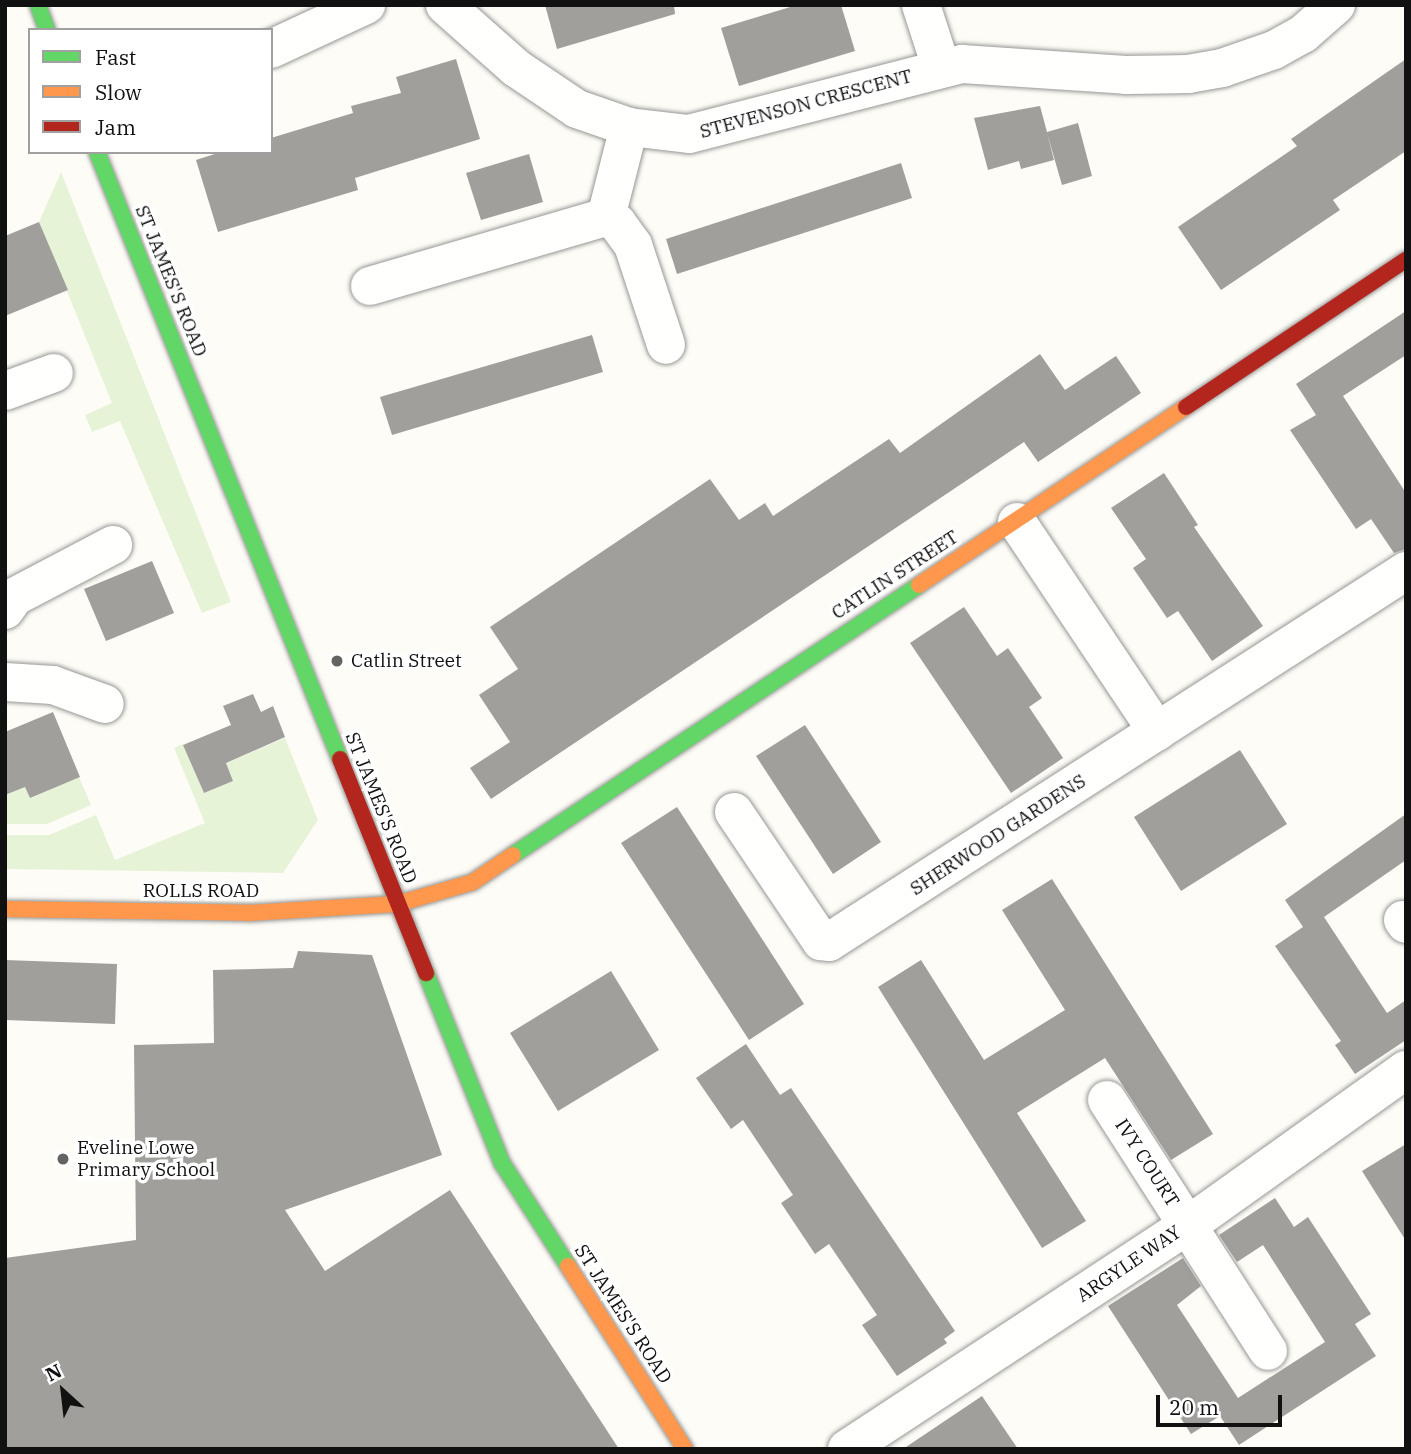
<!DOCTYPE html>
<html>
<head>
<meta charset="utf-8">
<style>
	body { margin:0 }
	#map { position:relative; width:1411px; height:1454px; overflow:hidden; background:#fdfcf7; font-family:"IBM Plex Serif",serif }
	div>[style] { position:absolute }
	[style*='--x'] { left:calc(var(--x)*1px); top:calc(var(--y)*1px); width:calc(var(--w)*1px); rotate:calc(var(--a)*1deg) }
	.green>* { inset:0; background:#e7f3d7 }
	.building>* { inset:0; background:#a19f9c }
	.roads { filter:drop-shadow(0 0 2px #979795) drop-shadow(0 0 2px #979795) }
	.street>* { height:38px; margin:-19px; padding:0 19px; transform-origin:19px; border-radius:19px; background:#fffffe }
	.fast>* { height:16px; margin:-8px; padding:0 8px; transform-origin:8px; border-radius:8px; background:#63d668 }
	.slow>* { height:16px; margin:-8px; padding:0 8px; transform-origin:8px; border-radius:8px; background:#ff974d }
	.jam>* { height:16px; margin:-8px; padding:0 8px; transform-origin:8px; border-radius:8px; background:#b3261e }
	.dots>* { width:19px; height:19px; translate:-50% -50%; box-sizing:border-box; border:4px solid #fff; border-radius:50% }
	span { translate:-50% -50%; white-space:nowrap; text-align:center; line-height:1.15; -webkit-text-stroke:7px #fff; paint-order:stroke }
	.street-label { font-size:19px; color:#111 }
	.poi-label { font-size:19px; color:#111 }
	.left { translate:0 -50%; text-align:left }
	.frame { position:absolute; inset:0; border:7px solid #111; pointer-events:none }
	.legend { position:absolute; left:28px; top:28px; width:245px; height:126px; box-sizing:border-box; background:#fff; border:2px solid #a0a0a0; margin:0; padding:9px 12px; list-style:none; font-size:21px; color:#111 }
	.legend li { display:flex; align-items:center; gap:14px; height:35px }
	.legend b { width:35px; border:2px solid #a0a0a0 }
	.north { position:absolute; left:28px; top:1356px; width:70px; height:70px; -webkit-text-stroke:5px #fff; paint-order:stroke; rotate:333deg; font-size:19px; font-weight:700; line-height:28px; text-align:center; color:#111 }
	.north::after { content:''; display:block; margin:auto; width:24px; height:32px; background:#111; clip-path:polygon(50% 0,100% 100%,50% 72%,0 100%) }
	.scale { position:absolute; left:1156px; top:1395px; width:126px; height:32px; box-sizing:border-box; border:4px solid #111; border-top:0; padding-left:9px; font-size:21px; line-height:24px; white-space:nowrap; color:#111; -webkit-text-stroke:5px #fff; paint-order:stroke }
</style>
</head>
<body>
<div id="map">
	<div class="green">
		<div style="clip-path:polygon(61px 172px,231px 602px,202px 613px,120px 421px,92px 432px,85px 415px,112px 403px,39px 222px)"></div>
		<div style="clip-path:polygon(285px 738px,318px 820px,283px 873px,5px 869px,5px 835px,49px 835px,96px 815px,115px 860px,205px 823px,174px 748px,183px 744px,204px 793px,233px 781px,226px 763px)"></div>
		<div style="clip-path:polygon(79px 777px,91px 805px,47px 824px,5px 824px,5px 795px,25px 787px,30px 798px)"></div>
	</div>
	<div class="building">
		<div style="clip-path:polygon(545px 5px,674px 5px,675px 14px,557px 49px)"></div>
		<div style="clip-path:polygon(797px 5px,841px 5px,855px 51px,739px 86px,721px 28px)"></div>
		<div style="clip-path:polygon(456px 59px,480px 139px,355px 178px,358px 190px,218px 232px,196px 160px,221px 152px,271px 152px,271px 138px,353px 113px,351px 106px,401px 93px,396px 77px)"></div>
		<div style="clip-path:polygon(1406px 59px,1406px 151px,1333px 200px,1340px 210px,1221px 290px,1178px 227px,1297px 146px,1291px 139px)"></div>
		<div style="clip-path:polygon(1040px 106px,1047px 132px,1078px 123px,1092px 176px,1062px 185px,1047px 133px,1054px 160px,1021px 169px,1019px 161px,988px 170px,974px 118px)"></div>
		<div style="clip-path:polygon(529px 154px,543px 202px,481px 220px,466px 173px)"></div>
		<div style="clip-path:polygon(901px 163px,912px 198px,677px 274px,666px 239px)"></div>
		<div style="clip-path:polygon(39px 222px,68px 290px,5px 316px,5px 236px)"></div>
		<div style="clip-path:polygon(1406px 311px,1406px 355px,1343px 396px,1406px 493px,1406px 549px,1394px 553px,1371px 519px,1356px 529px,1290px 430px,1316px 415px,1296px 384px)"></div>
		<div style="clip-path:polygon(592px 335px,603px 372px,392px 435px,380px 397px)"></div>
		<div style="clip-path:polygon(1040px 354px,1065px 390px,1116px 356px,1141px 393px,1038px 462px,1024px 442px,491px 799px,470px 768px,510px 742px,479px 695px,518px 669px,490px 627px,710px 479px,739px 520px,765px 503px,773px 516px,889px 439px,900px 453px)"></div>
		<div style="clip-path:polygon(1164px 473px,1198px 525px,1194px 527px,1263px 626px,1212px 661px,1178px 611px,1167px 618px,1133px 568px,1146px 559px,1111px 508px)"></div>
		<div style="clip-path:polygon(152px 561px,174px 613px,106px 641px,84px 589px)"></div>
		<div style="clip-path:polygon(964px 607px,997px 656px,1008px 648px,1042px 698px,1029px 707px,1063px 758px,1011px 793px,910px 643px)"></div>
		<div style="clip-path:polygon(253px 694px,261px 712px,273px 706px,285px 737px,226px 763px,233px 781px,204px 793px,183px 745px,231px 725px,223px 706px)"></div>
		<div style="clip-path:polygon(53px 712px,80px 777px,30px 798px,25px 787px,5px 795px,5px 732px)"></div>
		<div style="clip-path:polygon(805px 725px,881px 842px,833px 874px,756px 756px)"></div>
		<div style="clip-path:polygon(1240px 750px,1287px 824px,1181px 891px,1134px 817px)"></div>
		<div style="clip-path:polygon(677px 807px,804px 1004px,749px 1040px,621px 843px)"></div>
		<div style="clip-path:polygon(1406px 814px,1406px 860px,1324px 917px,1387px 1013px,1406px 1000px,1406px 1040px,1355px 1074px,1335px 1045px,1341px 1041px,1275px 946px,1303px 927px,1285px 900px)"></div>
		<div style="clip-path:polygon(1052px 879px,1213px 1134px,1171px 1160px,1105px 1058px,1017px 1113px,1086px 1221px,1042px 1248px,878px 987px,921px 960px,984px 1060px,1065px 1010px,1002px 910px)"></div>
		<div style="clip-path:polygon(298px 951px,372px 955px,442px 1155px,285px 1210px,325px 1271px,450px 1190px,619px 1449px,5px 1449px,5px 1258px,136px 1240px,134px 1045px,214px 1043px,213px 970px,293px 968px)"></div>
		<div style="clip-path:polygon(5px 960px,117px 964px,115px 1024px,5px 1020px)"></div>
		<div style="clip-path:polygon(611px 971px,659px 1050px,558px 1111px,510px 1033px)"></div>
		<div style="clip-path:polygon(746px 1044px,780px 1095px,791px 1088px,955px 1331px,944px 1339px,947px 1343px,897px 1376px,862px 1325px,877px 1315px,829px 1244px,815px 1254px,781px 1203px,793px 1195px,743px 1120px,731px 1129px,696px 1078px)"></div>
		<div style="clip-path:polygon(1406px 1144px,1406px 1241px,1362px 1171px)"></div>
		<div style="clip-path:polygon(1275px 1198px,1294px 1227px,1308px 1217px,1371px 1314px,1355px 1324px,1376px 1356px,1239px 1445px,1220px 1416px,1191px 1434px,1108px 1306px,1183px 1258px,1201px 1286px,1177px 1305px,1238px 1398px,1325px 1342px,1263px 1245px,1237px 1262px,1219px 1235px)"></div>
		<div style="clip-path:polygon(982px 1396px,1018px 1449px,903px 1449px)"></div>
	</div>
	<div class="roads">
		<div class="street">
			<div style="--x:445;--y:5;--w:95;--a:41.6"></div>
			<div style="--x:516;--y:68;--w:73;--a:33.9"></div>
			<div style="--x:577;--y:109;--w:55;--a:19.1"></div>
			<div style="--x:629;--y:127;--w:60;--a:6.7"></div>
			<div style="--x:689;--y:134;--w:282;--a:-14.4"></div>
			<div style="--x:962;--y:64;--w:164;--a:3.8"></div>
			<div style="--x:1126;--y:75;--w:62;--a:-0.9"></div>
			<div style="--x:1188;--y:74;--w:35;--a:-10"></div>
			<div style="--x:1222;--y:68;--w:55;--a:-19.1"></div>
			<div style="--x:1274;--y:50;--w:33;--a:-29"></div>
			<div style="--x:1303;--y:34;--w:44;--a:-41.3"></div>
			<div style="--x:921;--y:5;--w:65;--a:72.1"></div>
			<div style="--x:271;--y:49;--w:105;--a:-24.9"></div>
			<div style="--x:629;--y:127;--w:93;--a:104.3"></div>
			<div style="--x:606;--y:217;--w:13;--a:29"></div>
			<div style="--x:617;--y:223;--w:27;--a:54"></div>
			<div style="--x:633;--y:245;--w:105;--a:71.7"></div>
			<div style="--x:370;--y:286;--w:246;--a:-16.3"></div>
			<div style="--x:5;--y:391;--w:52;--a:-20.2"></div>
			<div style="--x:1017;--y:522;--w:252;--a:56.2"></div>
			<div style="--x:5;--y:610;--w:16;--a:-55"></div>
			<div style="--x:14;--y:597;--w:112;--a:-27.7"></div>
			<div style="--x:5;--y:682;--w:48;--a:3.6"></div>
			<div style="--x:53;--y:685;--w:55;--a:20.1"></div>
			<div style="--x:734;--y:812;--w:156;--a:56"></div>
			<div style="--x:821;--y:941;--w:8;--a:7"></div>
			<div style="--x:829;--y:942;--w:686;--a:-32.74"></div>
			<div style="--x:1403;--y:920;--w:5;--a:53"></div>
			<div style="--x:1107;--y:1100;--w:298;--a:57.3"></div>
			<div style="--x:847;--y:1449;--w:407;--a:-33.3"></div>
			<div style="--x:1187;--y:1226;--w:269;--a:-35.5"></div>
		</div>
		<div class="fast">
			<div style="--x:38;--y:5;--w:27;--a:70"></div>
			<div style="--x:97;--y:152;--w:654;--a:68.18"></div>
			<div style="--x:513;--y:855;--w:488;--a:-33.6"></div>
			<div style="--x:426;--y:973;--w:205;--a:68.2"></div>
			<div style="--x:502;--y:1163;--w:122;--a:57.3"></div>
		</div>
		<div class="slow">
			<div style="--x:919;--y:585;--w:321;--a:-33.7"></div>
			<div style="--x:5;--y:909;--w:244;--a:0.9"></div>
			<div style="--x:249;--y:913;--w:148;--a:-3.5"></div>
			<div style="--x:397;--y:904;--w:79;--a:-16.1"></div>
			<div style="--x:473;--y:882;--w:48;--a:-34"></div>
			<div style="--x:568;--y:1266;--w:217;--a:57.4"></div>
		</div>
		<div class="jam">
			<div style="--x:1186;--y:407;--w:265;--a:-33.8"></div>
			<div style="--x:340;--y:759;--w:231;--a:68.1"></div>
		</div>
	</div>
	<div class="dots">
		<div style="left:337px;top:661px;background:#646362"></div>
		<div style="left:63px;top:1159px;background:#646362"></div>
	</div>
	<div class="street-label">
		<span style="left:806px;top:104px;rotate:-15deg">STEVENSON CRESCENT</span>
		<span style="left:171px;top:281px;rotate:68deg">ST JAMES'S ROAD</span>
		<span style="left:895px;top:575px;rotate:-33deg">CATLIN STREET</span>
		<span style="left:381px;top:808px;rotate:68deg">ST JAMES'S ROAD</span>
		<span style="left:998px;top:835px;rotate:-33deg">SHERWOOD GARDENS</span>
		<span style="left:201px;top:891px">ROLLS ROAD</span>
		<span style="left:1147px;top:1163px;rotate:57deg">IVY COURT</span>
		<span style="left:1129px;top:1264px;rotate:-34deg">ARGYLE WAY</span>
		<span style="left:623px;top:1314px;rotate:57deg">ST JAMES'S ROAD</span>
	</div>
	<div class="poi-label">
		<span class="left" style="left:351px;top:661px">Catlin Street</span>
		<span class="left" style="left:77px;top:1159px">Eveline Lowe<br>Primary School</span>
	</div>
	<div class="frame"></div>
	<ul class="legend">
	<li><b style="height:9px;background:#63d668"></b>Fast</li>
	<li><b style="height:9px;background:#ff974d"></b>Slow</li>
	<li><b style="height:9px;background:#b3261e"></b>Jam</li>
	</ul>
	<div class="north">N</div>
	<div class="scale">20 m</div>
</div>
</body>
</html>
